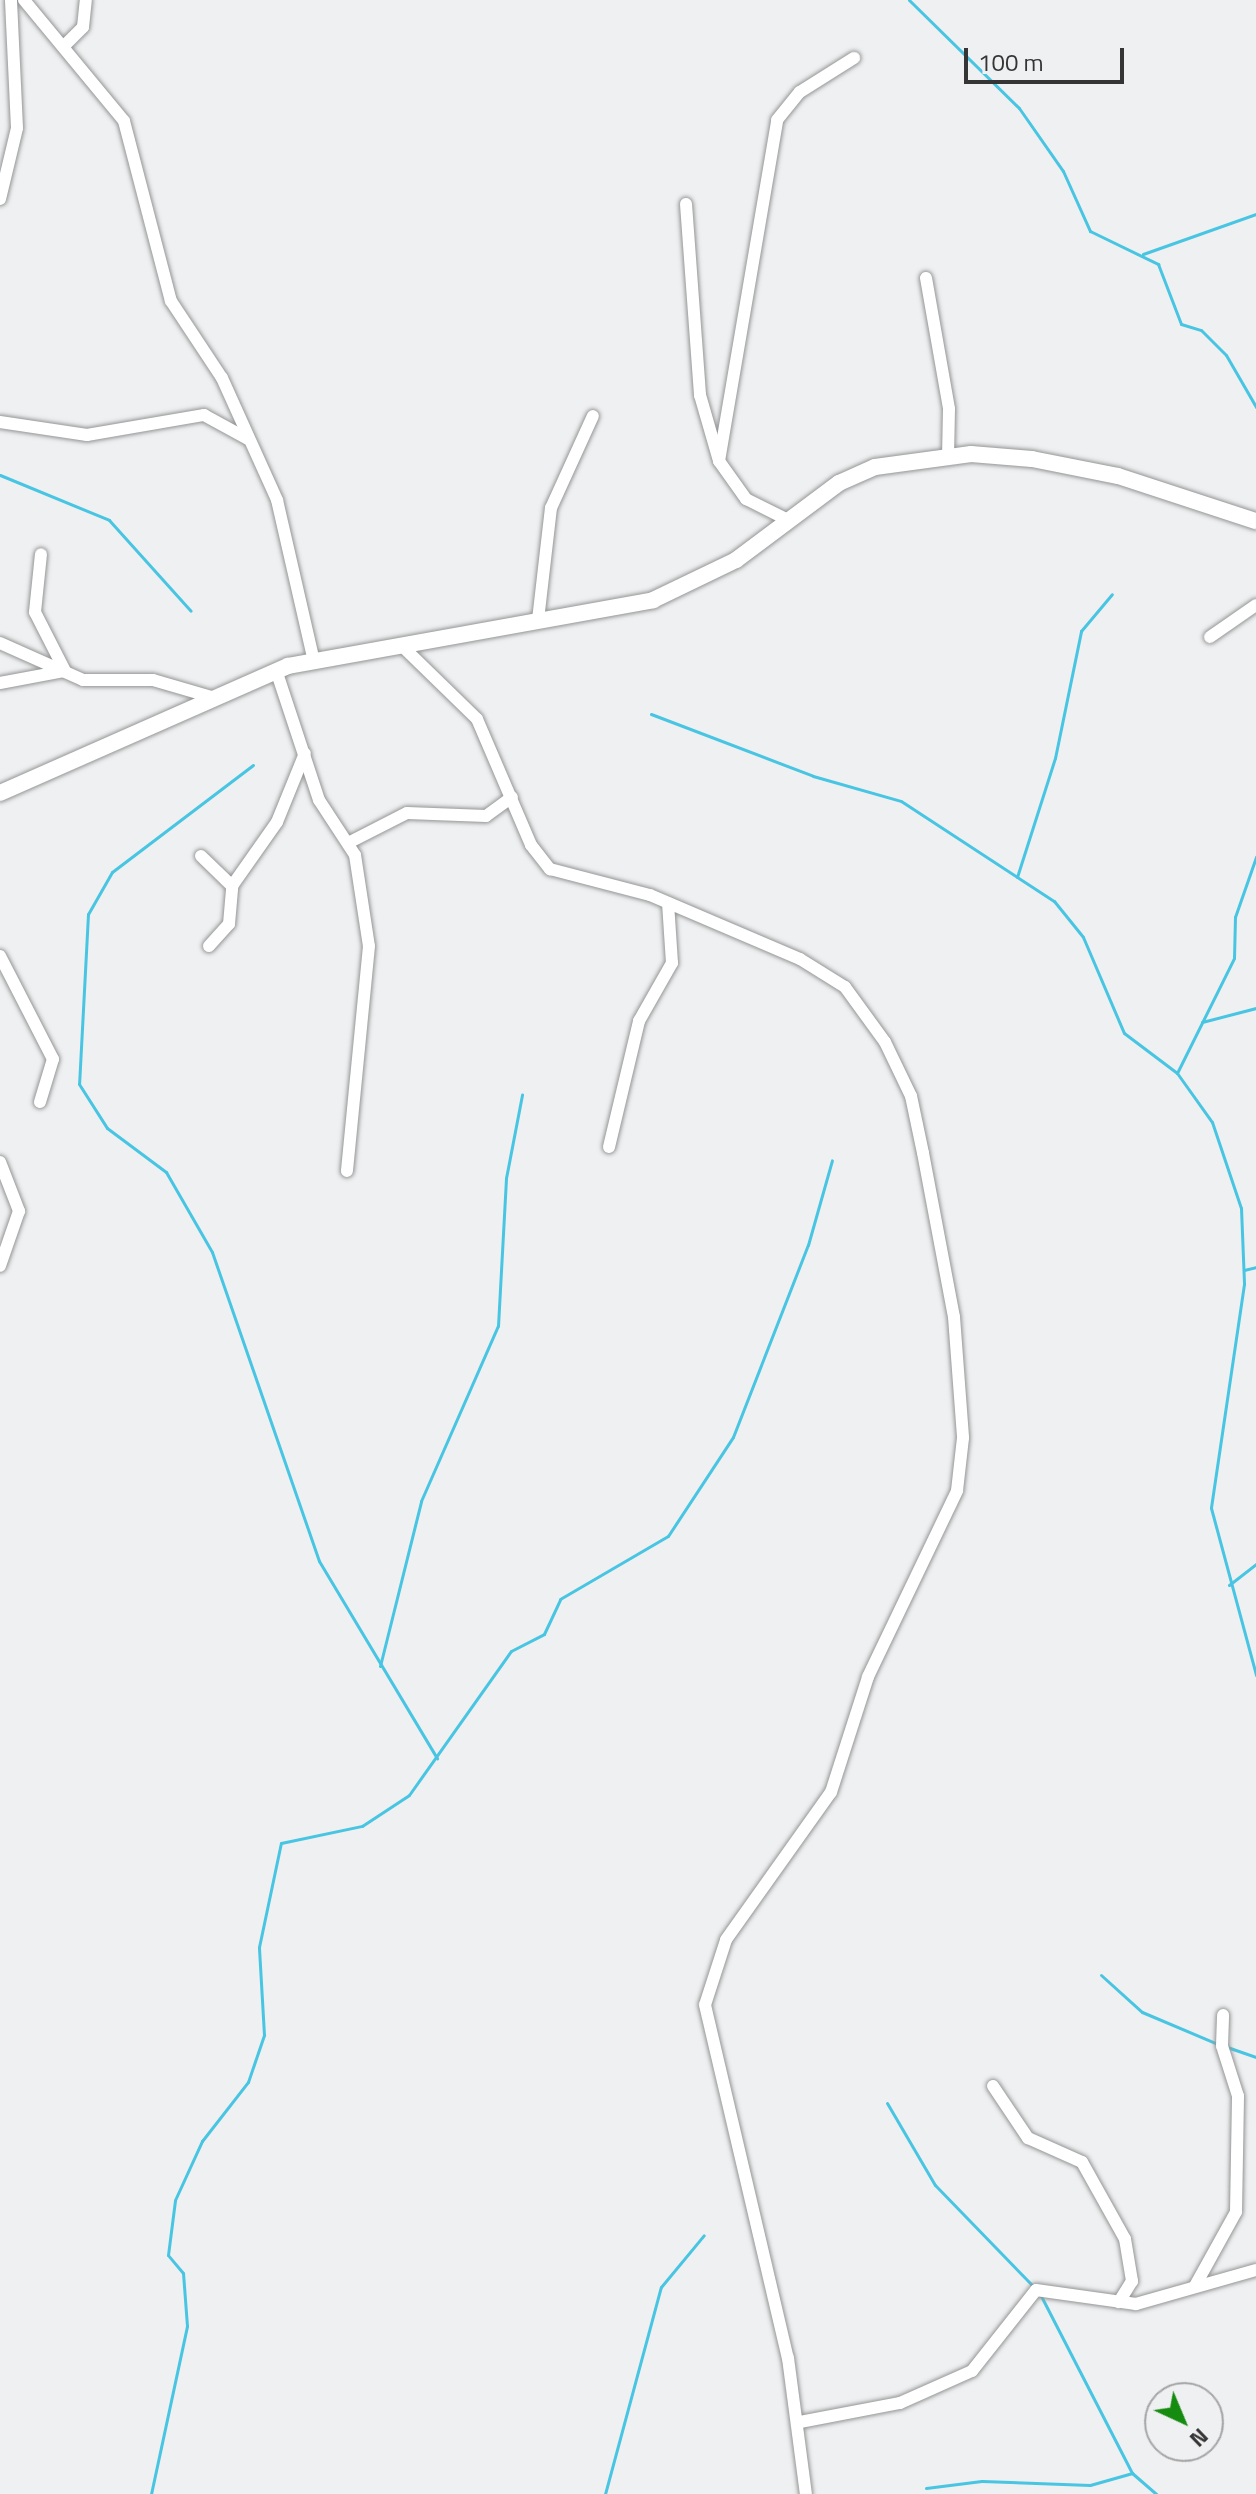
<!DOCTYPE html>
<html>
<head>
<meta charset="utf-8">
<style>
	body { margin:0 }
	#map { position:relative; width:1256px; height:2494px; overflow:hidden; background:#eff0f1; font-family:"Titillium Web",sans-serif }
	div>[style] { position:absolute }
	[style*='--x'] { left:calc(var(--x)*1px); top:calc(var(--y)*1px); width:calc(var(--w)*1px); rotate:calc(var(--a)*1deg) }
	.stream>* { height:3px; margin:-1.5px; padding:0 1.5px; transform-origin:1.5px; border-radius:1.5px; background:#48c5e2 }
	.roads { filter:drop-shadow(0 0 2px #949596) drop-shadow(0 0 2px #949596) }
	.minor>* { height:12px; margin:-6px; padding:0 6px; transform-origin:6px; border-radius:6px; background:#fff }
	.tertiary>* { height:16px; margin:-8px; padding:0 8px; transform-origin:8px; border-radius:8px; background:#fff }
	span { translate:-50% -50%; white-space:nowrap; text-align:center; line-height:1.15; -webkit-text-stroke:8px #eff0f1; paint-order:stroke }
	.north { position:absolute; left:1144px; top:2382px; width:80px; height:80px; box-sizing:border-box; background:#eff0f1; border:2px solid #a5a5a6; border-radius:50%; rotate:136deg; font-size:22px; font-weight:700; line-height:32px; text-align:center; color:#353536 }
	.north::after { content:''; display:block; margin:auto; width:28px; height:36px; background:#158b10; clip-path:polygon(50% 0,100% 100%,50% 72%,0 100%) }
	.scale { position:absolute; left:964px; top:48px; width:160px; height:36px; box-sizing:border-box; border:4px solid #353536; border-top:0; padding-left:10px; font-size:24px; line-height:28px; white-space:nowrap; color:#353536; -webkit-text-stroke:6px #eff0f1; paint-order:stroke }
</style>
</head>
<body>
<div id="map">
	<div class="stream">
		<div style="--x:909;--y:0;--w:154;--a:44.5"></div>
		<div style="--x:1019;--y:108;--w:77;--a:55.1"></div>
		<div style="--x:1063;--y:171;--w:66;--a:65.8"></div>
		<div style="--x:1090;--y:231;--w:76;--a:25.9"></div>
		<div style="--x:1158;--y:264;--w:64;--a:69"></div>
		<div style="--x:1181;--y:324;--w:21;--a:17"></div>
		<div style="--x:1201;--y:330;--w:35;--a:45"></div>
		<div style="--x:1226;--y:355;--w:60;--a:60"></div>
		<div style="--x:1143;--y:254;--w:120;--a:-19.5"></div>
		<div style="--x:0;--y:475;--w:118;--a:22.4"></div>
		<div style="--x:109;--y:520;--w:122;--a:48"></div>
		<div style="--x:651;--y:714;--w:173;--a:20.9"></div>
		<div style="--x:813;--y:776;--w:91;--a:15.9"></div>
		<div style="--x:901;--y:801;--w:183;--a:33.2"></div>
		<div style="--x:1054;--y:901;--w:46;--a:51.1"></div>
		<div style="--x:1083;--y:937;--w:104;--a:66.9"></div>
		<div style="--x:1124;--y:1033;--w:66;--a:37"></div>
		<div style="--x:1177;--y:1073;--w:60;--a:54.5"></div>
		<div style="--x:1212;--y:1122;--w:91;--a:71.4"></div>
		<div style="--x:1241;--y:1208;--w:76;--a:87.7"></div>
		<div style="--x:1244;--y:1284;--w:226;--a:98.4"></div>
		<div style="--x:1211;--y:1508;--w:173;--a:74.9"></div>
		<div style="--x:253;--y:765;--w:177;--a:142.8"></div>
		<div style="--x:112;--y:872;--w:48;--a:119.7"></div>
		<div style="--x:88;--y:914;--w:170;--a:93"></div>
		<div style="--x:79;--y:1084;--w:52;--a:57.5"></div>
		<div style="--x:107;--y:1128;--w:74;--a:36.7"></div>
		<div style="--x:166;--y:1172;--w:92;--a:60.1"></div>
		<div style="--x:212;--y:1252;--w:327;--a:70.9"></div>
		<div style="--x:319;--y:1561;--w:230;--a:59.1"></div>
		<div style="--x:1017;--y:877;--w:125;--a:-72.3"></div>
		<div style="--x:1055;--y:758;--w:130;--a:-78.4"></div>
		<div style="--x:1081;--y:631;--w:48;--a:-50"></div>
		<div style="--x:1202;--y:1022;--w:56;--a:-14.5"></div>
		<div style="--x:1177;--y:1073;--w:128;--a:-63.6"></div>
		<div style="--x:1234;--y:958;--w:41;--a:-88.6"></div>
		<div style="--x:1235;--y:917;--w:64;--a:-70.7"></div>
		<div style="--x:1244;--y:1270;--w:12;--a:-14"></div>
		<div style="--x:1229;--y:1585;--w:34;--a:-38"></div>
		<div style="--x:380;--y:1666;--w:170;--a:-76"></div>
		<div style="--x:421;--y:1501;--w:191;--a:-66.3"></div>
		<div style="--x:498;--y:1326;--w:148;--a:-86.9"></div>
		<div style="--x:506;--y:1178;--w:85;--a:-79.1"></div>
		<div style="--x:1101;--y:1975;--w:55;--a:42.1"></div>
		<div style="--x:1142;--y:2012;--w:85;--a:22.9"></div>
		<div style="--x:1227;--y:2047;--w:31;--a:19"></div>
		<div style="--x:887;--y:2103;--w:95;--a:59.7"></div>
		<div style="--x:935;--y:2185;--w:139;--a:45.9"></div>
		<div style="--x:1040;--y:2294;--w:201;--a:62.8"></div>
		<div style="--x:1132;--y:2473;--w:32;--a:41"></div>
		<div style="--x:926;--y:2488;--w:56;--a:-7.1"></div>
		<div style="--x:982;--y:2481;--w:108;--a:2.1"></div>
		<div style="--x:1090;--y:2485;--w:44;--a:-15.9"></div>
		<div style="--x:151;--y:2494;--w:172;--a:-77.9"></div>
		<div style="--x:187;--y:2326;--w:53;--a:-94.3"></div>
		<div style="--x:183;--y:2273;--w:23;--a:-130"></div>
		<div style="--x:168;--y:2255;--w:55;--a:-82.7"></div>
		<div style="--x:175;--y:2200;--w:65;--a:-65.4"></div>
		<div style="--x:202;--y:2141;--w:75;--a:-52.1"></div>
		<div style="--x:248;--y:2082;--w:50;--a:-71.2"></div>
		<div style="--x:264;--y:2035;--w:88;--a:-93.3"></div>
		<div style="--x:259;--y:1947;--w:106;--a:-78.1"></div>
		<div style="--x:281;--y:1843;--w:83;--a:-11.9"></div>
		<div style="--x:362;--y:1826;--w:56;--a:-33.4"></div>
		<div style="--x:409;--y:1795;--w:176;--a:-54.7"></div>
		<div style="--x:511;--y:1651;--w:37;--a:-27"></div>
		<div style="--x:544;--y:1634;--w:38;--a:-65"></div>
		<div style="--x:560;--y:1599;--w:125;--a:-30.3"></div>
		<div style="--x:668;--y:1536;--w:118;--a:-56.7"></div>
		<div style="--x:733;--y:1437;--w:206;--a:-68.7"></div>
		<div style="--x:808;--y:1245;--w:88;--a:-74.2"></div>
		<div style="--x:605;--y:2494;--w:214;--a:-74.9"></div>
		<div style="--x:661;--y:2287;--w:67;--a:-50.4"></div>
	</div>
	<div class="roads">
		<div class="minor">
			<div style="--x:24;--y:0;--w:157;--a:50.4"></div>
			<div style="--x:124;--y:121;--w:186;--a:75.4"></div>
			<div style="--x:171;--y:301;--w:92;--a:56.5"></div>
			<div style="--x:222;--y:378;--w:134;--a:65.7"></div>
			<div style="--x:277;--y:500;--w:165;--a:77.1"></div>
			<div style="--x:64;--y:46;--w:27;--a:-45"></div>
			<div style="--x:83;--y:27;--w:27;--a:-84"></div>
			<div style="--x:0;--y:199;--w:73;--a:-76.5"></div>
			<div style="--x:17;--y:128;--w:128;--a:-92.7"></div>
			<div style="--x:686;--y:204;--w:192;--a:85.8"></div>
			<div style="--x:700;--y:395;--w:69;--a:73.9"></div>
			<div style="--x:719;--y:461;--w:47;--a:54.6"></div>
			<div style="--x:746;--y:499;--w:49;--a:26.6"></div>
			<div style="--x:926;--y:278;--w:133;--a:80"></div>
			<div style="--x:949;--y:409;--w:47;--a:91.2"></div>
			<div style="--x:0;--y:422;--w:88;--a:8.5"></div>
			<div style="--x:87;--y:435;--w:119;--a:-9.7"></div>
			<div style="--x:204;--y:415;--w:50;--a:28.6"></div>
			<div style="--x:719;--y:461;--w:346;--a:-80.3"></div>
			<div style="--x:777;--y:120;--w:36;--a:-51"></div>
			<div style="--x:800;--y:92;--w:64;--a:-32.2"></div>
			<div style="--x:538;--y:620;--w:113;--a:-83.4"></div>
			<div style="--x:551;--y:508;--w:101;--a:-65.5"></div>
			<div style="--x:1210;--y:637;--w:56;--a:-34.8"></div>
			<div style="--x:0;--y:643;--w:91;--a:24"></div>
			<div style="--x:83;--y:680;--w:70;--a:0"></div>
			<div style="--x:153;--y:680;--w:60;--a:16.3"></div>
			<div style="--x:403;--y:647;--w:103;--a:44.2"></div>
			<div style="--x:477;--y:719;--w:137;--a:66.8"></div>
			<div style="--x:531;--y:845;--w:31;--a:52"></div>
			<div style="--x:550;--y:869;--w:103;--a:14.6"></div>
			<div style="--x:650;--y:895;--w:163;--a:23.1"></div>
			<div style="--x:800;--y:959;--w:53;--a:31.9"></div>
			<div style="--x:845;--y:987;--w:68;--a:54"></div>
			<div style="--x:885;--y:1042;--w:60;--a:64.3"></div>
			<div style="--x:911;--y:1096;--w:58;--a:78.1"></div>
			<div style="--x:923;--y:1153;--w:167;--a:79.3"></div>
			<div style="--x:954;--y:1317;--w:121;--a:85.7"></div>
			<div style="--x:963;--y:1438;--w:53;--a:96.5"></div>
			<div style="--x:957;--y:1491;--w:206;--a:115.6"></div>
			<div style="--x:868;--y:1677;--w:121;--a:107.8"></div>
			<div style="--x:831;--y:1792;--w:181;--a:125.4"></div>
			<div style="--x:726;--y:1940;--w:68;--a:107.9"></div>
			<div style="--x:705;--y:2005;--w:363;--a:76.8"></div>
			<div style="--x:788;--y:2358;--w:137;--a:82.5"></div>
			<div style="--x:276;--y:670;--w:137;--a:71.7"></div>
			<div style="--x:319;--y:800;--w:66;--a:56.8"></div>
			<div style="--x:355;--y:855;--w:92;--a:81.3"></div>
			<div style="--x:369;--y:946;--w:226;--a:95.6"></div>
			<div style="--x:0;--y:683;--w:66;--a:-10.5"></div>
			<div style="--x:65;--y:671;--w:66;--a:-117"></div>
			<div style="--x:35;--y:612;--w:58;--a:-84.1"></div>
			<div style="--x:350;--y:842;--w:64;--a:-27"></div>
			<div style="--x:407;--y:813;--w:79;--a:2.2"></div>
			<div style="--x:486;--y:816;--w:32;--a:-36"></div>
			<div style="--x:201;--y:856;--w:43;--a:44.1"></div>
			<div style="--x:232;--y:886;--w:78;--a:-54.9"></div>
			<div style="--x:277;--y:822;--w:74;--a:-67.9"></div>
			<div style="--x:209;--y:946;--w:30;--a:-48"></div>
			<div style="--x:229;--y:924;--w:38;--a:-85"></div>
			<div style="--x:0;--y:956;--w:116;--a:62.8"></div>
			<div style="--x:53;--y:1059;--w:45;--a:106.8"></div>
			<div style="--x:609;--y:1147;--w:130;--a:-76.6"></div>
			<div style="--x:639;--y:1021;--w:67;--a:-60.4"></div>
			<div style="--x:672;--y:963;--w:60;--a:-93.8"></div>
			<div style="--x:0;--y:1162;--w:53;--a:68.8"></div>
			<div style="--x:19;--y:1211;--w:58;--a:109.1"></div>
			<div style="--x:993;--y:2086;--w:63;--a:56.1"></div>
			<div style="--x:1028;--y:2138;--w:59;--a:24"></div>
			<div style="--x:1082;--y:2162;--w:88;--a:60.8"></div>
			<div style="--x:1125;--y:2239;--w:43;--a:80.5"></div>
			<div style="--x:1132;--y:2281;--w:25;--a:122"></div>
			<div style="--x:1195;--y:2286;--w:85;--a:-61"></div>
			<div style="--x:1236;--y:2212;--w:116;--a:-89"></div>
			<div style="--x:1238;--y:2096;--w:52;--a:-107.7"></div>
			<div style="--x:1222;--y:2046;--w:31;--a:-88"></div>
			<div style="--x:800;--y:2422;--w:102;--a:-10.8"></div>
			<div style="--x:900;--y:2403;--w:79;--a:-24"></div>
			<div style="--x:972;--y:2371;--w:103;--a:-51.7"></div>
			<div style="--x:1036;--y:2290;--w:101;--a:8"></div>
			<div style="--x:1136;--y:2304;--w:125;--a:-15.8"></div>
		</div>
		<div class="tertiary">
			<div style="--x:0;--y:793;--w:315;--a:-23.8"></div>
			<div style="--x:288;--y:666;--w:371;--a:-10.2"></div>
			<div style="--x:653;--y:600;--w:92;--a:-25.7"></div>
			<div style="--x:736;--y:560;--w:129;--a:-36.8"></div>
			<div style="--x:839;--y:483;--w:39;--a:-24"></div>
			<div style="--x:875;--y:467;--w:97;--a:-7.7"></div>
			<div style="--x:971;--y:454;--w:61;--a:4.7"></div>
			<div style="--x:1032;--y:459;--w:88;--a:11.2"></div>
			<div style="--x:1118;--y:476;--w:145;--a:18.1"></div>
		</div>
	</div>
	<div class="north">N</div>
	<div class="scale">100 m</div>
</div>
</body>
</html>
